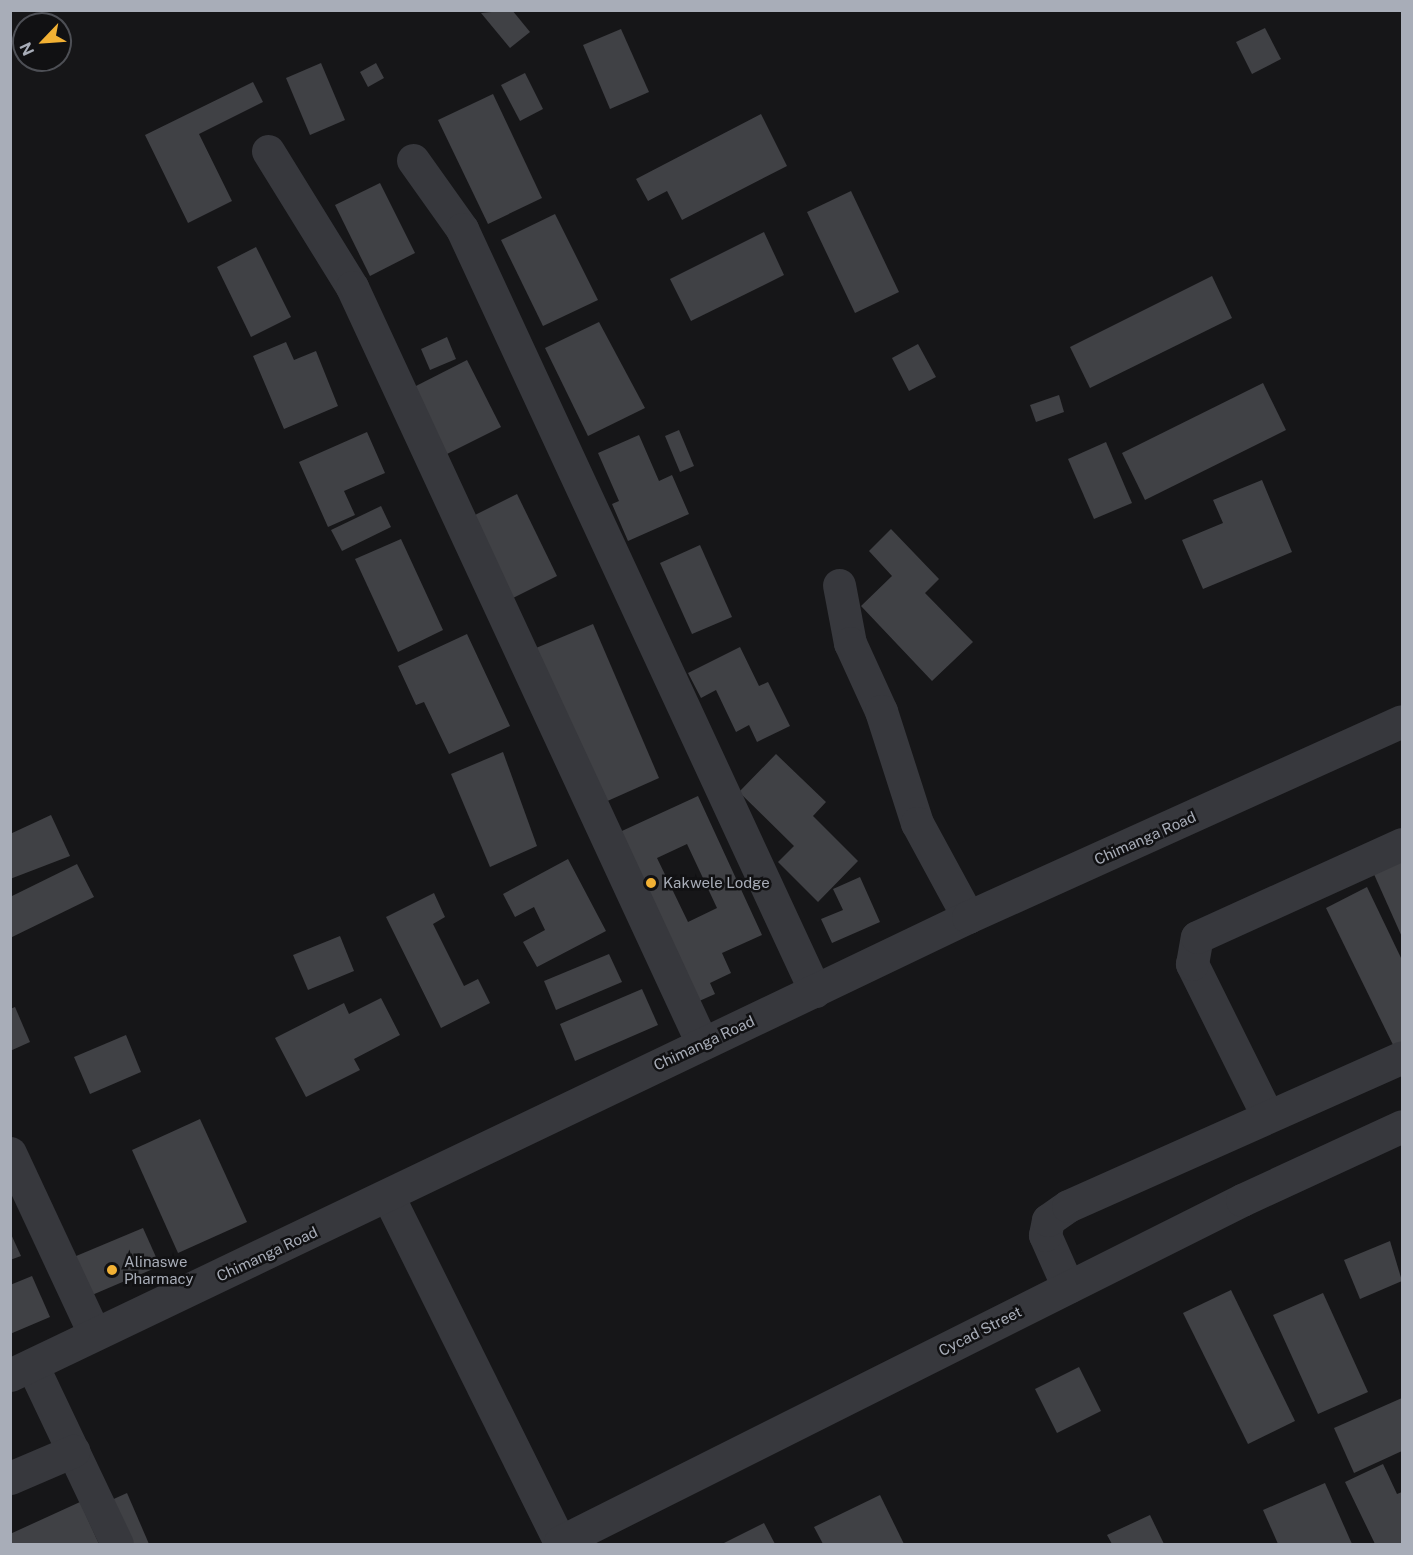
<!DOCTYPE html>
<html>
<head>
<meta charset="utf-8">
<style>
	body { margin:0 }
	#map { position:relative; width:1413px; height:1555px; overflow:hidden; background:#161618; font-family:"Public Sans",sans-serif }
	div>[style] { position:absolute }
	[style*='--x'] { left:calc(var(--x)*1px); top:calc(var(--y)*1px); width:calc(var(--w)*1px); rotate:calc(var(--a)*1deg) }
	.building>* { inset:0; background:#404145 }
	.minor>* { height:33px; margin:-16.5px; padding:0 16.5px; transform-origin:16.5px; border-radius:16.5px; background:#37383d }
	.dots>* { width:16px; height:16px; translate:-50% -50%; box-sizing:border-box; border:3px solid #111113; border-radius:50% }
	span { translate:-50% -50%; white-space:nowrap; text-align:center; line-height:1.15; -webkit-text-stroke:5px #111113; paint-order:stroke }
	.street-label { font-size:15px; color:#a8adb8 }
	.poi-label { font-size:15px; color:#a8adb8 }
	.left { translate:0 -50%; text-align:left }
	.frame { position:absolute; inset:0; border:12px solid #a8adb8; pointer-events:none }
	.north { position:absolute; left:12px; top:12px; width:60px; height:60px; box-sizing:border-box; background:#111113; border:2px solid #4d4f55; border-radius:50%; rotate:245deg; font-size:16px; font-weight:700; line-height:24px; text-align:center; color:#a8adb8 }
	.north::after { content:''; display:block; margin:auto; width:21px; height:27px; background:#f2b134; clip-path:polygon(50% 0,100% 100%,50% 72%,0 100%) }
</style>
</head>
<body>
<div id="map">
	<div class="building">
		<div style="clip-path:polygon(512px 10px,530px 32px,510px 48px,481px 13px)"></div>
		<div style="clip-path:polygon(1265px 28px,1281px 59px,1252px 74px,1236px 42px)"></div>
		<div style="clip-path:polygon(621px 29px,649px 92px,610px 109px,583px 45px)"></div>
		<div style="clip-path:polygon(321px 63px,345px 120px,310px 135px,286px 78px)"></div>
		<div style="clip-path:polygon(376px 63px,384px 78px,368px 87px,360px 72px)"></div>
		<div style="clip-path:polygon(525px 73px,543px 109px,520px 121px,501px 85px)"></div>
		<div style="clip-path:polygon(253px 82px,263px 102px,199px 134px,232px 201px,188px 223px,145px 135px)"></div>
		<div style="clip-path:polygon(493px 94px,542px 198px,488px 224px,438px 120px)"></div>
		<div style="clip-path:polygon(761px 114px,787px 166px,682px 220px,667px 191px,648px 201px,636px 179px)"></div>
		<div style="clip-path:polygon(380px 183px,415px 253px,370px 276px,335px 205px)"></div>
		<div style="clip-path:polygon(851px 191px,899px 292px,855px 313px,807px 212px)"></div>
		<div style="clip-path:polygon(555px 214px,598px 300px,543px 326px,501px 240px)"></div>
		<div style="clip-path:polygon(764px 232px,784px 275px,691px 321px,670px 279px)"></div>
		<div style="clip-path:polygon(256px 247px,291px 317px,251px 337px,217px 267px)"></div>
		<div style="clip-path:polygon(1212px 276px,1232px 318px,1090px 388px,1070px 347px)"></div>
		<div style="clip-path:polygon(599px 322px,645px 408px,588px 436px,545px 348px)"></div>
		<div style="clip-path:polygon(447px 337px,456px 359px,430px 370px,421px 349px)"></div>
		<div style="clip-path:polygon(286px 342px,294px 360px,316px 351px,338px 406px,284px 429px,253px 356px)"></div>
		<div style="clip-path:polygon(918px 344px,936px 377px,909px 391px,892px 358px)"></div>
		<div style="clip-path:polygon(467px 360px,501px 427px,447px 454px,414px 387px)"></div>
		<div style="clip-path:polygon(1263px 383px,1286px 430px,1145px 500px,1122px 453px)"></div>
		<div style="clip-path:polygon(1059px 395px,1064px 412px,1036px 422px,1030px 405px)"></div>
		<div style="clip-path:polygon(679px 430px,694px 466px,680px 472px,665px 436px)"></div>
		<div style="clip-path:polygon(367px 432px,385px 473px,344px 491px,355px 515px,328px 527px,299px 462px)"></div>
		<div style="clip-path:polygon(639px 435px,659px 481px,672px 475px,689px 514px,628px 541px,612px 504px,619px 501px,598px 453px)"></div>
		<div style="clip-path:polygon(1106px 442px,1132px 503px,1094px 519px,1068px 459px)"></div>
		<div style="clip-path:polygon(1262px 480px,1292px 552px,1203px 589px,1182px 540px,1223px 523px,1213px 500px)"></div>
		<div style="clip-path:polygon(517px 494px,557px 576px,513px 598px,473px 516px)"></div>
		<div style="clip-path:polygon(381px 506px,391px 527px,342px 551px,331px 530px)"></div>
		<div style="clip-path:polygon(891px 529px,939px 579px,925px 593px,973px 642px,932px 681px,861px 606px,892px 576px,869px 551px)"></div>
		<div style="clip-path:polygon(401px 539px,443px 630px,398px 652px,355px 559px)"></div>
		<div style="clip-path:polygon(700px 545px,732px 617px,692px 634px,660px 563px)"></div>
		<div style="clip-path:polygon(593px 624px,659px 778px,603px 803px,536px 648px)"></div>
		<div style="clip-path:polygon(467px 634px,510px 726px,449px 754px,424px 702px,416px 705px,398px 666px)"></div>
		<div style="clip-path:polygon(740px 647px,759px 686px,768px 682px,790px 726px,757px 742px,749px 725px,736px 732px,716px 690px,701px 698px,688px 673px)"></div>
		<div style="clip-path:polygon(503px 752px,537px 846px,490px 867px,451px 774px)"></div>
		<div style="clip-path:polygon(776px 754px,826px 802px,813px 816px,858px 861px,818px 902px,778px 862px,794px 846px,739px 792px)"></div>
		<div style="clip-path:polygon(evenodd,698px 796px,762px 935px,722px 953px,731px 973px,710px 983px,715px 994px,688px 1006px,611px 836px,698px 796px,687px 844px,717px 908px,688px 922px,657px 858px,687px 844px)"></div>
		<div style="clip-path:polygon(51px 815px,70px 856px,10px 879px,10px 834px)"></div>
		<div style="clip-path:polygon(568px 859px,606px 931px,537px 967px,523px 942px,545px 930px,534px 907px,515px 917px,503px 894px)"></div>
		<div style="clip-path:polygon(1402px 859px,1402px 937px,1373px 872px)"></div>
		<div style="clip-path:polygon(77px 864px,94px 897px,10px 938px,10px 897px)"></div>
		<div style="clip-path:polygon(860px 877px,880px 922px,832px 943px,821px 919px,843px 910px,833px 889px)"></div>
		<div style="clip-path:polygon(1367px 887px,1402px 960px,1402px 1052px,1398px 1055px,1326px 908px)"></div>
		<div style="clip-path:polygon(434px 893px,445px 917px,433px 924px,464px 986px,478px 979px,490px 1003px,441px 1028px,386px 917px)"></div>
		<div style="clip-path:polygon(340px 936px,354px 971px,308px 990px,293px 955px)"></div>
		<div style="clip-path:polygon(609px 954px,622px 982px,556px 1010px,544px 981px)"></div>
		<div style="clip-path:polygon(642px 989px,658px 1025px,575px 1061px,560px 1024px)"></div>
		<div style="clip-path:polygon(381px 998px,400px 1035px,354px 1059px,360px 1070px,306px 1097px,275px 1038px,344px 1003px,349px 1014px)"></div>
		<div style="clip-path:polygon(15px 1007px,30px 1042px,10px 1051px,10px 1009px)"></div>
		<div style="clip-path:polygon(126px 1035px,141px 1072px,90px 1094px,74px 1057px)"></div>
		<div style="clip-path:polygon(200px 1119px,247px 1222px,178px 1253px,132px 1150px)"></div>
		<div style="clip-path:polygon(143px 1228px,160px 1266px,85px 1298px,69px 1259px)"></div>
		<div style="clip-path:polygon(10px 1232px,21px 1256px,10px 1260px)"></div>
		<div style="clip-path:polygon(1390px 1241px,1402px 1281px,1360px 1299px,1344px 1260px)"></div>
		<div style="clip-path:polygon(32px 1276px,50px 1317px,10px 1334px,10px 1285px)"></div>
		<div style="clip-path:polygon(1231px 1290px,1295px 1421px,1248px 1444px,1183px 1313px)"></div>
		<div style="clip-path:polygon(1323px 1293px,1368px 1392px,1318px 1414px,1273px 1315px)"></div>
		<div style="clip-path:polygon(1079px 1367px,1101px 1411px,1057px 1433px,1035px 1389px)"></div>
		<div style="clip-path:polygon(1402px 1398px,1402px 1451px,1354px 1473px,1334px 1428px)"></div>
		<div style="clip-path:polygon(1383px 1464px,1397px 1494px,1402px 1492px,1402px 1544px,1375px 1544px,1345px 1482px)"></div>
		<div style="clip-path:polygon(1325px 1483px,1352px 1544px,1278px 1544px,1263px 1510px)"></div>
		<div style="clip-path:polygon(127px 1493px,149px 1544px,126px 1544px,107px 1502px)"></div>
		<div style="clip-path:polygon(880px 1495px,904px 1544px,823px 1544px,814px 1527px)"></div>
		<div style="clip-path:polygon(80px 1502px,99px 1544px,10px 1544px,10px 1534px)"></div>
		<div style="clip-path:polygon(1150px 1515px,1164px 1544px,1112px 1544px,1107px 1535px)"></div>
		<div style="clip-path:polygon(764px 1523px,775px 1544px,722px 1544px)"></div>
	</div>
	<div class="minor">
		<div style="--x:268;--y:151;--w:160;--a:58.3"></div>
		<div style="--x:352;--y:287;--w:833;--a:65.16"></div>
		<div style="--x:413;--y:160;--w:85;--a:54.6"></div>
		<div style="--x:462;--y:229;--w:840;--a:65.14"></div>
		<div style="--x:839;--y:585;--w:59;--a:79.3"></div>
		<div style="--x:850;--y:643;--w:75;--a:65.5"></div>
		<div style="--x:881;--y:711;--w:118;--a:72.2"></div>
		<div style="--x:917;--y:823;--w:107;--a:61.5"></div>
		<div style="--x:1267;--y:1115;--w:169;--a:-116.4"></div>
		<div style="--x:1192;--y:964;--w:27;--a:-80"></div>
		<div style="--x:1197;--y:937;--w:225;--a:-24.4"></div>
		<div style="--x:10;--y:1153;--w:199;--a:65"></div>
		<div style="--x:389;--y:1198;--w:386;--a:63.6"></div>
		<div style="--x:1068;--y:1287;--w:57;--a:-113.9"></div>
		<div style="--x:1045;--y:1235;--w:15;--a:-79"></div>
		<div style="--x:1048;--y:1220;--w:24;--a:-35"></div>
		<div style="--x:1068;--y:1206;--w:366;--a:-24"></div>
		<div style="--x:32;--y:1365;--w:198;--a:64.6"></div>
		<div style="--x:10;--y:1375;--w:1062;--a:-25.55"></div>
		<div style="--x:968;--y:917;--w:476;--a:-24.3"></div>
		<div style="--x:10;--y:1478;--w:69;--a:-23.2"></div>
		<div style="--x:560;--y:1542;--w:763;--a:-26.63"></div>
		<div style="--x:1242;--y:1200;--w:176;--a:-24.8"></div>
	</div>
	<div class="dots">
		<div style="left:651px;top:883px;background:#f2b134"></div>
		<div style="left:112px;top:1270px;background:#f2b134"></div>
	</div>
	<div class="street-label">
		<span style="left:1145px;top:838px;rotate:-24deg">Chimanga Road</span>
		<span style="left:704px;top:1043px;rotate:-25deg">Chimanga Road</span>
		<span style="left:267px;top:1254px;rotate:-25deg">Chimanga Road</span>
		<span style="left:980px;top:1331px;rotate:-27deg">Cycad Street</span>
	</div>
	<div class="poi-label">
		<span class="left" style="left:663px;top:883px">Kakwele Lodge</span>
		<span class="left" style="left:124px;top:1270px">Alinaswe<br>Pharmacy</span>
	</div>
	<div class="frame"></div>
	<div class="north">N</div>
</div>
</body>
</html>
